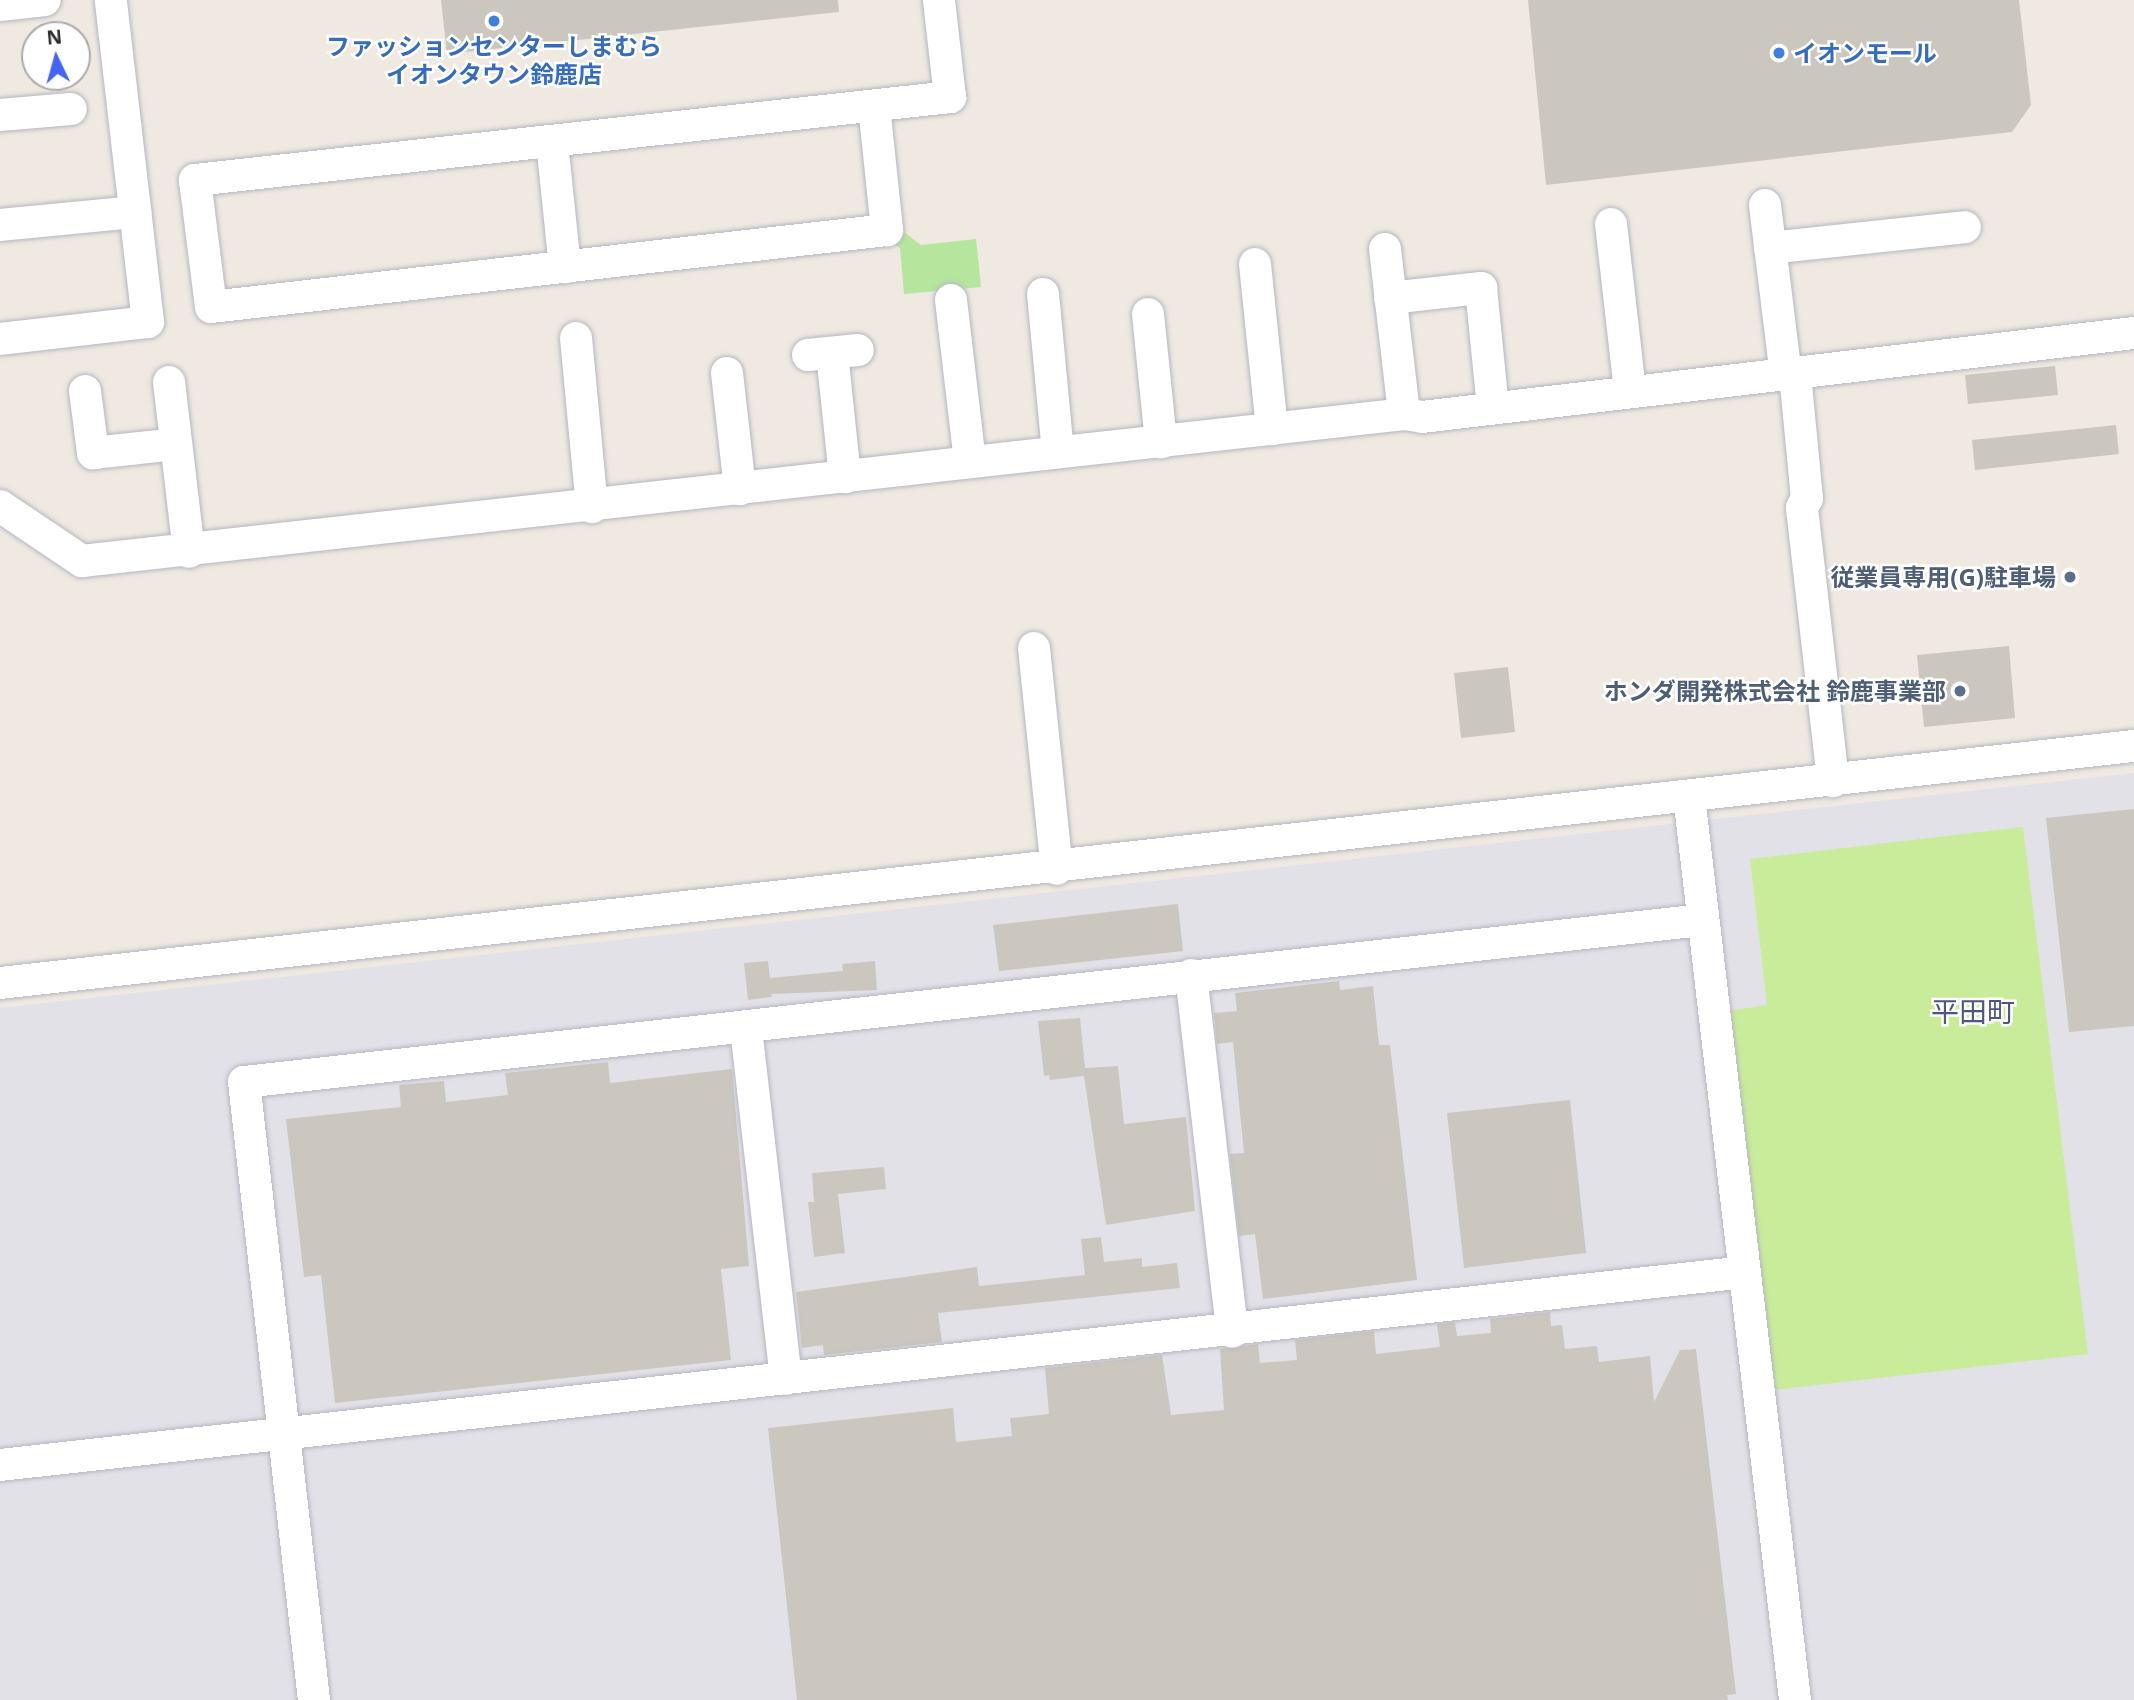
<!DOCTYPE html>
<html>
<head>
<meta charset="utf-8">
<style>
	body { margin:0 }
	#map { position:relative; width:2134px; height:1700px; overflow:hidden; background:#efe9e1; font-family:"Open Sans","Noto Sans JP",sans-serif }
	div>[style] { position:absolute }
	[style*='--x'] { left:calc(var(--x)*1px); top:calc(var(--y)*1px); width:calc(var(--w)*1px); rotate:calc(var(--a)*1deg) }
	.industrial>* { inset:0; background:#e3e1e8 }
	.green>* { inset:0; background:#b6e59e }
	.pitch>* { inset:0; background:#c9ec9a }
	.building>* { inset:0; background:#cbc7bf }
	.roads { filter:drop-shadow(0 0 2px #b4b7c1) drop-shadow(0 0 2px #b4b7c1) }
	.minor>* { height:32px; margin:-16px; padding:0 16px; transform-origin:16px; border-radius:16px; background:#fff }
	.dots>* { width:19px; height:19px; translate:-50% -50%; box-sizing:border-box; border:4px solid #fff; border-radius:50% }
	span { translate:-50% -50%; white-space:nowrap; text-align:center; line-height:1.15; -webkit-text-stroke:5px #fff; paint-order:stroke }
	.shop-label { font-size:24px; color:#366cbe; font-weight:700 }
	.left { translate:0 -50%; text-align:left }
	.service-label { font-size:24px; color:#4e5e75; font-weight:700 }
	.right { translate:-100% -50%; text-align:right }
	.quarter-label { font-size:28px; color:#4d5680 }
	.north { position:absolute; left:21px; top:21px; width:70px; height:70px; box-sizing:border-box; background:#fff; border:2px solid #ababab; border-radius:50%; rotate:355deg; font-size:19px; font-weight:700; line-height:28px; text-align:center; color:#2e2e2e }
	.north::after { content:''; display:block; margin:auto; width:24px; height:32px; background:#4264fb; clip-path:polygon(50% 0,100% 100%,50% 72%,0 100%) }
</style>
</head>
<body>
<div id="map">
	<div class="industrial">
		<div style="clip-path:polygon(2134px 773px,2134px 1700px,0 1700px,0 1008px)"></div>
	</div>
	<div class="green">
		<div style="clip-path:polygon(897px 227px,921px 245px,976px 239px,981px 287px,904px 294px,900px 248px,888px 240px)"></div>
	</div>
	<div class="pitch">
		<div style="clip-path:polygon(2023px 827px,2088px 1354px,1774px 1390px,1728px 1011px,1767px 1005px,1750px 859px)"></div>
	</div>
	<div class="building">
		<div style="clip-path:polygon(441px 0,838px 0,839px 12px,447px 54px)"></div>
		<div style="clip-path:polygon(1528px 0,2019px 0,2031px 105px,2012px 132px,1546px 185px)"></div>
		<div style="clip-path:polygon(2055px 366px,2058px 395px,1968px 404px,1965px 375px)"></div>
		<div style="clip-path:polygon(2116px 425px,2119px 454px,1975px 470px,1972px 440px)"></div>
		<div style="clip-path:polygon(2009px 646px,2015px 718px,1924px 727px,1917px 655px)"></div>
		<div style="clip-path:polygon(1508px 667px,1515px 732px,1461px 738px,1454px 673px)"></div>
		<div style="clip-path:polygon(2134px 809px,2134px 1026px,2069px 1032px,2046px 818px)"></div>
		<div style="clip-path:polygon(1178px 904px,1183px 951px,999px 971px,993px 925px)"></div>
		<div style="clip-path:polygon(768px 961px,770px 978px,843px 971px,842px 964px,875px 961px,877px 990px,771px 994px,772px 997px,748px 1000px,744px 963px)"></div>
		<div style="clip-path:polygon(1339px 981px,1340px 990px,1373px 986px,1379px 1045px,1390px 1045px,1417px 1280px,1263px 1299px,1255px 1234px,1239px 1236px,1230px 1154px,1244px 1153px,1233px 1042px,1217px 1044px,1214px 1013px,1237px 1011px,1235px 993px)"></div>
		<div style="clip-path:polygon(1080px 1018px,1085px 1068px,1118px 1066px,1124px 1124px,1186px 1117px,1195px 1211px,1106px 1225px,1084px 1076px,1050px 1080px,1049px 1075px,1044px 1076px,1038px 1021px)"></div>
		<div style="clip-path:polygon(608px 1062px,610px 1083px,732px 1069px,749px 1266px,721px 1269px,731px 1360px,335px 1403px,321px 1275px,304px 1277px,286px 1119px,401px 1107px,399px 1085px,444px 1081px,446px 1102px,508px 1095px,505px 1073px)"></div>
		<div style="clip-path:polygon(1570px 1100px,1586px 1253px,1464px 1268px,1447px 1113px)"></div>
		<div style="clip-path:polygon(884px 1167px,886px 1189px,838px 1194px,845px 1253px,814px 1257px,808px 1202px,814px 1202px,812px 1173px)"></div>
		<div style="clip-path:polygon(1101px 1237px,1104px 1262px,1142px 1258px,1142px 1267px,1177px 1263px,1180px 1288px,938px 1313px,942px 1342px,824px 1355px,823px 1345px,802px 1348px,796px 1292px,977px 1267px,979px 1286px,1085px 1275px,1081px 1239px)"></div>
		<div style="clip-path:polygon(1550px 1312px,1551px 1326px,1562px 1325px,1565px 1349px,1597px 1346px,1599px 1362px,1650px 1356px,1654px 1402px,1680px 1350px,1696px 1349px,1736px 1694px,1727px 1695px,1728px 1700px,797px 1700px,768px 1428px,953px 1408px,956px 1442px,1012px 1436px,1010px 1418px,1049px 1414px,1045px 1368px,1162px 1355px,1171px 1415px,1224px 1410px,1220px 1349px,1258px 1344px,1260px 1363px,1297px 1360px,1295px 1340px,1374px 1331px,1376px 1354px,1440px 1347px,1437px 1324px,1455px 1322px,1457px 1336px,1491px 1333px,1490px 1319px)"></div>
	</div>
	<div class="roads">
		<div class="minor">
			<div style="--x:0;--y:5;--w:45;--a:-6.3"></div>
			<div style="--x:874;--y:106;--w:125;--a:84"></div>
			<div style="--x:887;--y:230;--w:680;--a:173.5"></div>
			<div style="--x:211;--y:307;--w:128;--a:-97.2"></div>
			<div style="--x:195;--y:180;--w:760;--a:-6.27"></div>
			<div style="--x:950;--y:97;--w:98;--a:-96.5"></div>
			<div style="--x:0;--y:115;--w:71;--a:-4.8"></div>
			<div style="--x:552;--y:142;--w:126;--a:84.1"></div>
			<div style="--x:1765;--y:205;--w:171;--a:83"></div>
			<div style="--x:1611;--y:224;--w:169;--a:83.5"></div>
			<div style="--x:0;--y:225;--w:136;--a:-5.5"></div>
			<div style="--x:1770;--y:248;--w:196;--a:-6.1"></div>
			<div style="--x:1385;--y:249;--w:166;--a:83.4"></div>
			<div style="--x:1255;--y:264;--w:166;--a:84.1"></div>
			<div style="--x:1043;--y:294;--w:159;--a:84.6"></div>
			<div style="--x:1390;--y:298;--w:92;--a:-6.3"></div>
			<div style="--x:1481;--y:288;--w:121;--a:84.3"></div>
			<div style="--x:951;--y:300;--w:163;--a:83.3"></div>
			<div style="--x:1148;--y:314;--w:129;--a:84.2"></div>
			<div style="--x:576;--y:338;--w:170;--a:84.6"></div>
			<div style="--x:0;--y:339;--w:149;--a:-6.6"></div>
			<div style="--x:148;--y:322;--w:324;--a:-96.6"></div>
			<div style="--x:832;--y:353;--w:125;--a:84"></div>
			<div style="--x:808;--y:355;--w:50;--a:-5.7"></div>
			<div style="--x:727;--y:373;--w:117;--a:83.6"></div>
			<div style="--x:1795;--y:374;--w:125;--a:84.5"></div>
			<div style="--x:1807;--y:498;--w:11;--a:117"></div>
			<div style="--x:1802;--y:508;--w:275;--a:83.5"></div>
			<div style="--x:169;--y:382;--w:171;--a:83.3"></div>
			<div style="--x:85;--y:391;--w:63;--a:82.6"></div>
			<div style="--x:93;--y:453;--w:83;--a:-6.2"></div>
			<div style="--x:0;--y:506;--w:99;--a:33.9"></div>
			<div style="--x:82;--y:561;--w:1330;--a:-6.34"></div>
			<div style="--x:1404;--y:414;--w:18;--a:9"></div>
			<div style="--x:1422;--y:417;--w:717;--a:-6.73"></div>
			<div style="--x:1034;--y:648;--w:222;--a:84.1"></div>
			<div style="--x:1689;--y:796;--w:910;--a:83.31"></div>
			<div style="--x:1191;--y:975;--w:359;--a:83.4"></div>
			<div style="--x:0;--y:983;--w:2147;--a:-6.34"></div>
			<div style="--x:746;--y:1028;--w:353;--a:83.5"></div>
			<div style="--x:0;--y:1465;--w:1755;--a:-6.31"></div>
			<div style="--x:314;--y:1700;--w:622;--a:-96.46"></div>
			<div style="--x:244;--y:1082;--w:1468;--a:-6.34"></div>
		</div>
	</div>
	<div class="dots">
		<div style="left:494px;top:21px;background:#3f7fe0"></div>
		<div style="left:1779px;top:53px;background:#3f7fe0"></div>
		<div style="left:2070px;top:577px;background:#5c6f8a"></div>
		<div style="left:1960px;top:691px;background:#5c6f8a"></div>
	</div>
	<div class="shop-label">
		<span style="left:494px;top:60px">ファッションセンターしまむら<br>イオンタウン鈴鹿店</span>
		<span class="left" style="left:1793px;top:53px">イオンモール</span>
	</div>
	<div class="service-label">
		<span class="right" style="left:2056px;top:577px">従業員専用(G)駐車場</span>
		<span class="right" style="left:1946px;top:691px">ホンダ開発株式会社 鈴鹿事業部</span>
	</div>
	<div class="quarter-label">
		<span style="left:1973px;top:1011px">平田町</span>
	</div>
	<div class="north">N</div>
</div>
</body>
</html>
